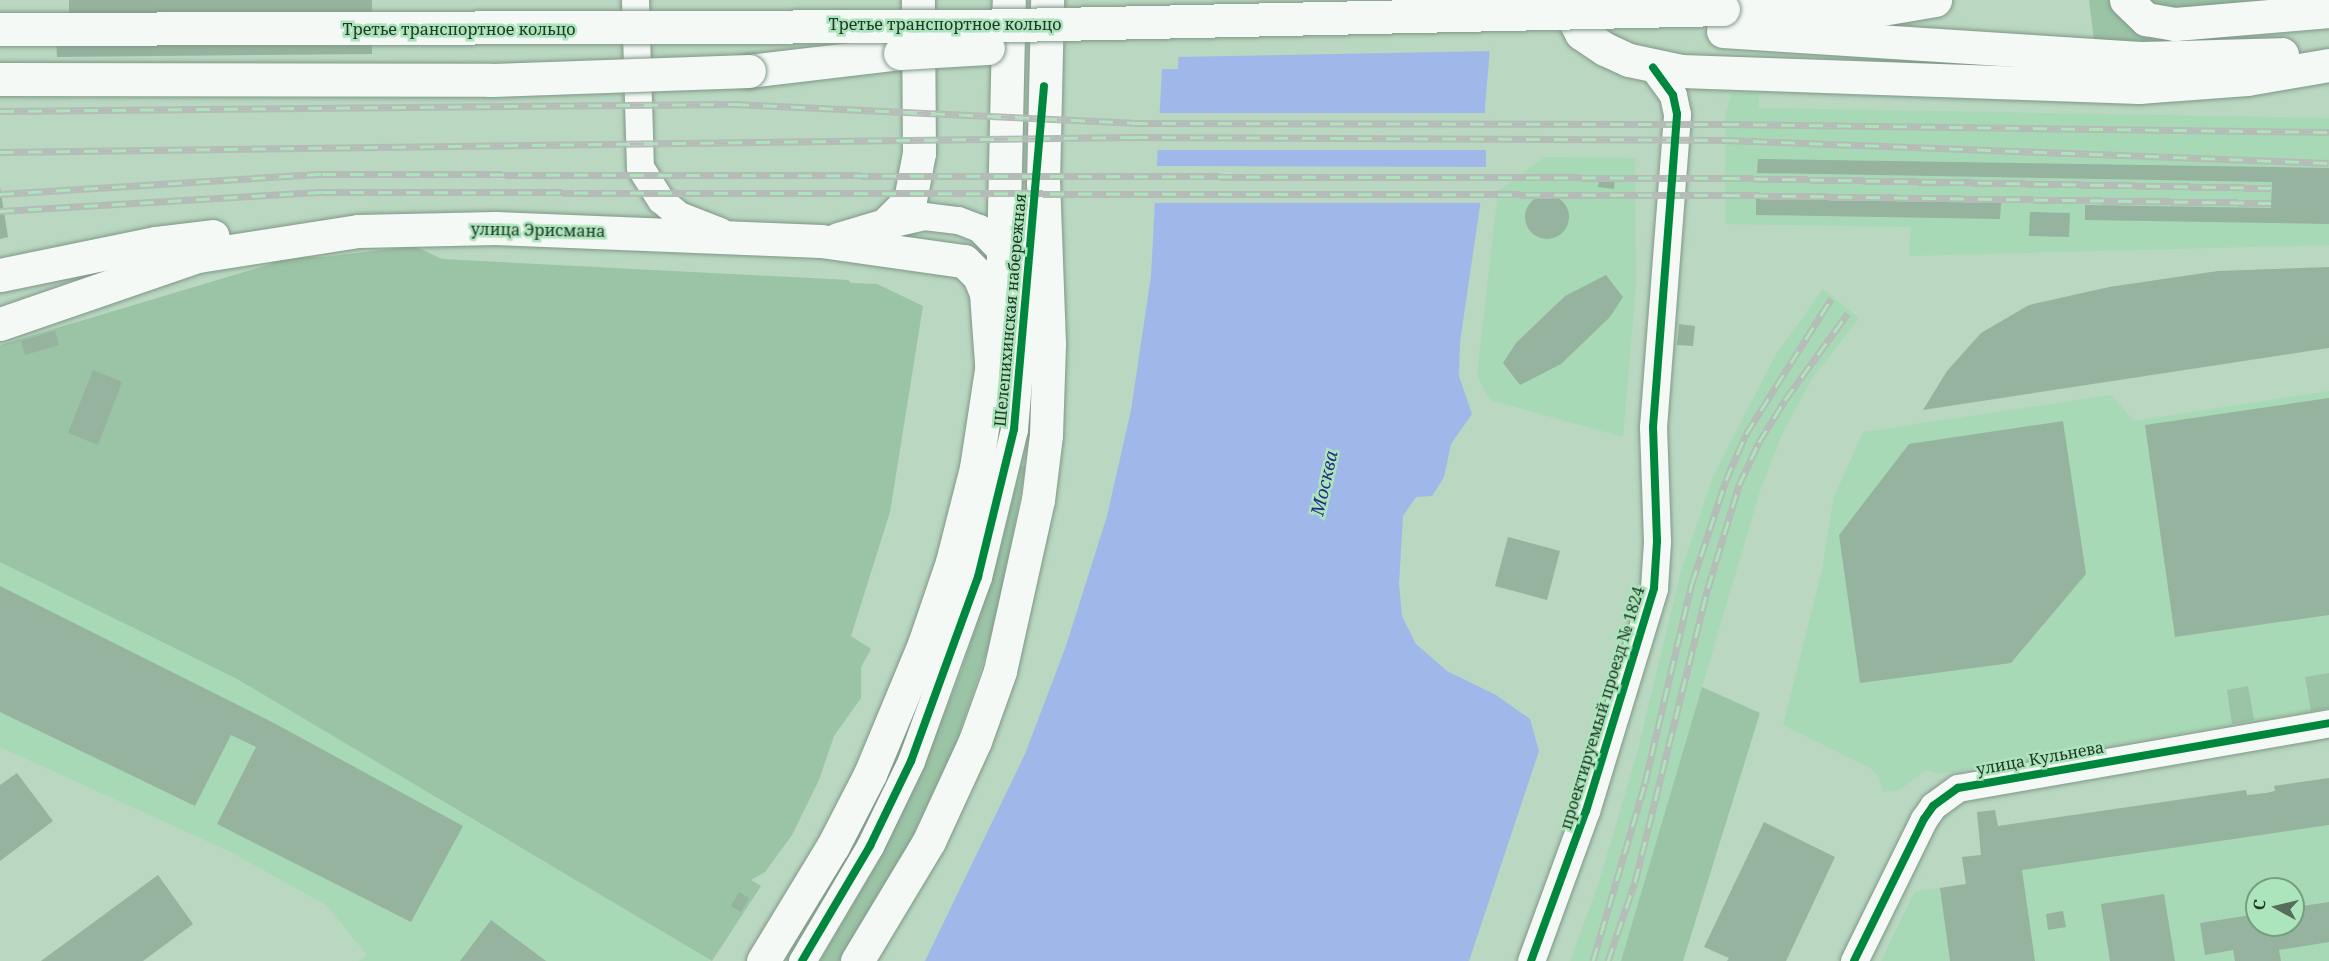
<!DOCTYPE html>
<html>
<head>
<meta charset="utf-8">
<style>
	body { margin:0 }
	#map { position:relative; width:2329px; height:961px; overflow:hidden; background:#b9d7c1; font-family:"Noto Serif",serif }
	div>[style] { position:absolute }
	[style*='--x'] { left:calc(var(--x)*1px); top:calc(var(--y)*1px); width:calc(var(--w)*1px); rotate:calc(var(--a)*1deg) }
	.built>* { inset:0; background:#a8d9b6 }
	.green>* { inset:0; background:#9bc3a6 }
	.water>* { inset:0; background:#a0b8e9 }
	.pier>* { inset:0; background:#b9d7c1 }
	.building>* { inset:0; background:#95b39e }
	.round { border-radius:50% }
	.roads { filter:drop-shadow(0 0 2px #809887) drop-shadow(0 0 2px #809887) }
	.minor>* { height:27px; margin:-13.5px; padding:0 13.5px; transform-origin:13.5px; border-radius:13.5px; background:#f4f9f6 }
	.major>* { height:33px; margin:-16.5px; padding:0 16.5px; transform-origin:16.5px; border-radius:16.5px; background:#f4f9f6 }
	.rail>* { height:7px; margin-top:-3.5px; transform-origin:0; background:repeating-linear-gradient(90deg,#ace4bb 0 14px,#b5bcb7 0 28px); box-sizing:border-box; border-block:2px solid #b5bcb7 }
	.bridges { filter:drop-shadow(0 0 2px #809887) drop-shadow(0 0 2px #809887) }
	.major-bridge>* { height:33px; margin:-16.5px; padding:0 16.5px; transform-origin:16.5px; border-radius:16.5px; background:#f4f9f6 }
	.cycleway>* { height:8px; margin:-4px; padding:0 4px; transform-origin:4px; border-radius:4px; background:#00873e }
	span { translate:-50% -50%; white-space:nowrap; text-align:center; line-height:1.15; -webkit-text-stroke:5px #ace4bb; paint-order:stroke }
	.street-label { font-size:16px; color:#213727 }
	.water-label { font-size:18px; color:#262d87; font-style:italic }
	.north { position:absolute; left:2245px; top:877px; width:60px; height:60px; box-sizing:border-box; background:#ace4bb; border:2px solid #749f80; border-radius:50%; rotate:278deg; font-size:16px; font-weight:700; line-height:24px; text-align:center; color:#213727 }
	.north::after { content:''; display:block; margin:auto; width:21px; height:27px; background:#566f5d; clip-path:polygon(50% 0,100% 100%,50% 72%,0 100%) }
</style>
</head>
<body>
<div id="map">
	<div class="built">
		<div style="clip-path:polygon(1732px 93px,1759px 93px,1759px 108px,2329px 118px,2329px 245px,1909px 256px,1911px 227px,1725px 224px,1725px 114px)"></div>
		<div style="clip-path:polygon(1545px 157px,1635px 158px,1636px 287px,1623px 437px,1490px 400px,1477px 376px,1498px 191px)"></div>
		<div style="clip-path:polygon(1823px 289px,1859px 318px,1811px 380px,1783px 432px,1760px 491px,1621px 961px,1570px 961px,1599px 882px,1637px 753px,1681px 571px,1713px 477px,1776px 354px)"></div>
		<div style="clip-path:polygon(2329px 391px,2329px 708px,1939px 774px,1926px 770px,1899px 790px,1883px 792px,1879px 777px,1870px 768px,1783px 725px,1822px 570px,1834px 497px,1863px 432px,2111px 395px,2134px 421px)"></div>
		<div style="clip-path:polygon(0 562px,237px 679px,711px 961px,359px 961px,367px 955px,326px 905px,231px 852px,0 747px)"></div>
		<div style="clip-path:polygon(evenodd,2329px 778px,2329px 961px,1881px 961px,1915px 891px,1966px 884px,1962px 857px,1981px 855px,1977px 812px,1995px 810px,1998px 826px,2246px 790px,2247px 795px,2266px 793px,2275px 791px,2274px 786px,2329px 778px,2257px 889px,2293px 889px,2293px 925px,2257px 925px,2257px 889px)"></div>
	</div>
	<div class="green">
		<div style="clip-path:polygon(2089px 0,2108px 0,2128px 25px,2155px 41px,2094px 40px)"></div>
		<div style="clip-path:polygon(2140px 0,2313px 0,2174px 10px)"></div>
		<div style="clip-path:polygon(414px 246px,442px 259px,848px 280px,851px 283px,877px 284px,923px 306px,890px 512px,851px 636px,871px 649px,861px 667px,861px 698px,834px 736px,819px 780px,792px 835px,765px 872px,751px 880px,761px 886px,712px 961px,237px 679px,0 562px,0 345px,271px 264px,276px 256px,324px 257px)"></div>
		<div style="clip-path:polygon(1021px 466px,1026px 466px,996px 624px,955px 746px,895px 873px,855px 937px,839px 961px,820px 961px,880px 858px,922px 771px,962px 669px,994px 572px)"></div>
		<div style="clip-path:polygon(2329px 673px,2329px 708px,2311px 711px,2305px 677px)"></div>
		<div style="clip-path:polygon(2248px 686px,2254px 720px,2232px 724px,2227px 690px)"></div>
		<div style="clip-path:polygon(1702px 687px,1760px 713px,1683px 961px,1621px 961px)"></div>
	</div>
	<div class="water">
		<div style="clip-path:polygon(1180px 0,1494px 0,1485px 107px,1486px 165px,1460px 342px,1459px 376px,1472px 414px,1451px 444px,1444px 477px,1432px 496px,1416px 497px,1403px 516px,1399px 584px,1402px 616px,1416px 644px,1447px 671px,1496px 695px,1530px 719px,1539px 751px,1469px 961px,925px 961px,1025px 754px,1066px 646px,1107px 516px,1131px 410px,1151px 276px,1162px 69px,1178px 69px)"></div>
	</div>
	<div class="pier">
		<div style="clip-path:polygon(1177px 0,1497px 0,1493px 51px,1175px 57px)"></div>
		<div style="clip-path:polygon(1157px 113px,1488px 113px,1489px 150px,1155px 150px)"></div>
		<div style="clip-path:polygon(1154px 166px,1488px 167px,1481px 203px,1152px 203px)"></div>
	</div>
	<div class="building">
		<div style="clip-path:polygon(69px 0,372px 0,372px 54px,57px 57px,56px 35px,69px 35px)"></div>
		<div style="clip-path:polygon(1758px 159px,2329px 168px,2329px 224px,2085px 220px,2085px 205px,2271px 208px,2272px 182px,1757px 173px)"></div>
		<div style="clip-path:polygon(1600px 175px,1615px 178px,1614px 189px,1598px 187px)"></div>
		<div style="clip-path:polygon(0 187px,8px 237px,0 239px)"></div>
		<div class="round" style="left:1525px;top:195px;width:44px;height:44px"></div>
		<div style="clip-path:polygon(1756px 199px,2001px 203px,2000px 219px,1756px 215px)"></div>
		<div style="clip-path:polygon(2030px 212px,2070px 213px,2069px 237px,2029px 236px)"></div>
		<div style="clip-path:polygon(2329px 267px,2329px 348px,1923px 410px,1947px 371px,1981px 333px,2029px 305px,2109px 287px,2218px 271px)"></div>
		<div style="clip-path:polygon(1606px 275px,1623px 297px,1610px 317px,1561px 364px,1520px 385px,1503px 363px,1516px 343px,1565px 296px)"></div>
		<div style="clip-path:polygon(1679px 324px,1695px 326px,1693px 346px,1677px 345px)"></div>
		<div style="clip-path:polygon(55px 331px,59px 345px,25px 355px,21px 341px)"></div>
		<div style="clip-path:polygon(93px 370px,122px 382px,98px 445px,68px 433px)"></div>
		<div style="clip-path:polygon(2329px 398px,2329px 615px,2175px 637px,2145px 425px)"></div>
		<div style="clip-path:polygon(2063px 421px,2086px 574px,2011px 663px,1860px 683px,1839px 535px,1909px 444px)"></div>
		<div style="clip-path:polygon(1508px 537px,1560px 551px,1547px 600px,1495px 586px)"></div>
		<div style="clip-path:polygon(0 586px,272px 722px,463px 826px,411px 922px,217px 824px,256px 747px,231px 735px,195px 806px,0 712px)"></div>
		<div style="clip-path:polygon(17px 773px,53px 821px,0 861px,0 785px)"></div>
		<div style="clip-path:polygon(2329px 778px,2329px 825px,2022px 870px,2035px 961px,1950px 961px,1940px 888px,1966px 884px,1962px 857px,1981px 855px,1977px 812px,1995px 810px,1998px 826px,2246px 790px,2247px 795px,2266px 793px,2275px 791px,2274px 786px)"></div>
		<div style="clip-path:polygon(1764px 822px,1835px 857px,1786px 961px,1727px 961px,1729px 958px,1704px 947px)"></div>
		<div style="clip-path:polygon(158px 875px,193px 924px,143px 961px,41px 961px)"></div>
		<div style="clip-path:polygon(2292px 882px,2293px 889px,2270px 889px,2269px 886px)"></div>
		<div style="clip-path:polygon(739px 892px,749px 898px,741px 912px,731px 906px)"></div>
		<div style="clip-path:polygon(2164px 894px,2175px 961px,2110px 961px,2101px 904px)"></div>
		<div style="clip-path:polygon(2293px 896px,2296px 907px,2329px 902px,2329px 942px,2279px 950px,2281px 961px,2235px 961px,2233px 950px,2205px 955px,2200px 923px,2257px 914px,2257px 925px,2293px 925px)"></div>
		<div style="clip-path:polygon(2063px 911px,2066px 927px,2048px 930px,2046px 914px)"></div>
		<div style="clip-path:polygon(491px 920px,546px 961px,460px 961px)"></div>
	</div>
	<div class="roads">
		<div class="minor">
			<div style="--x:635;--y:0;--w:167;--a:88.3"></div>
			<div style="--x:640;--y:167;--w:39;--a:58"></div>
			<div style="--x:661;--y:200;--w:23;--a:40"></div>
			<div style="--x:679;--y:215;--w:44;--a:21.3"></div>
			<div style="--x:885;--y:225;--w:40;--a:-13"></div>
			<div style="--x:924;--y:216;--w:34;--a:7"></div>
			<div style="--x:958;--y:220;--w:22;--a:21"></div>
			<div style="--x:979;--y:228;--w:45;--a:45.9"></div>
			<div style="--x:802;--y:961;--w:134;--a:-59.4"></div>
			<div style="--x:870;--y:846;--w:94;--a:-64.2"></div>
			<div style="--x:911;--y:761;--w:196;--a:-70"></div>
			<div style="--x:978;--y:577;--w:152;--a:-76.3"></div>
			<div style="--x:1014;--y:429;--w:211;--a:-85.1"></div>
			<div style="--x:1531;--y:961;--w:160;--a:-69.9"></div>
			<div style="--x:1586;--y:811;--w:233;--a:-73"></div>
			<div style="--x:1654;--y:588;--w:47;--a:-86.3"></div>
			<div style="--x:1657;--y:541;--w:114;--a:-92"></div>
			<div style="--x:1653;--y:427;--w:314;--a:-85.6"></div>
			<div style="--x:1677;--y:114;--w:19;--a:-102"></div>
			<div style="--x:1673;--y:95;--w:34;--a:-126"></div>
			<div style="--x:1854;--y:961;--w:158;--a:-63.8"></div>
			<div style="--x:1924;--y:819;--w:16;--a:-55"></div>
			<div style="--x:1933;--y:806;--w:31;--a:-36"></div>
			<div style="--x:1958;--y:788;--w:377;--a:-9.9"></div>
		</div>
		<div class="major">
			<div style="--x:1563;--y:0;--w:38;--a:61"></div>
			<div style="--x:1581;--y:33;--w:29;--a:34"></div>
			<div style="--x:1605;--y:49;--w:26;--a:25"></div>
			<div style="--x:1629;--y:60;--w:53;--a:11.9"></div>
			<div style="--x:1681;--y:71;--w:458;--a:2"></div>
			<div style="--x:2139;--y:87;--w:108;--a:-4.2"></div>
			<div style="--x:2247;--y:79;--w:83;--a:-9.7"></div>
			<div style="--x:2126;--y:0;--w:28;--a:44"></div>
			<div style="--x:2146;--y:19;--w:29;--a:10"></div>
			<div style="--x:2175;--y:24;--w:155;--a:-4.8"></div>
			<div style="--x:1723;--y:9;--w:112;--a:-3.1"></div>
			<div style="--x:1806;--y:22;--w:131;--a:-9.7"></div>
			<div style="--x:1723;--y:31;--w:421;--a:3.7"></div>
			<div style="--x:2143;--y:58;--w:139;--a:-1.6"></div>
			<div style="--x:749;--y:71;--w:152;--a:-6.8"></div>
			<div style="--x:838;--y:239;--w:49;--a:-16.6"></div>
			<div style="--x:885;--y:225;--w:35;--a:-45"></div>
			<div style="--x:910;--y:200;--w:48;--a:-79.2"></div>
			<div style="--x:919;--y:153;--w:153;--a:-90.4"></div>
			<div style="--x:0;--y:275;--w:159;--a:-11.6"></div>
			<div style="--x:156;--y:243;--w:57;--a:-7"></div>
			<div style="--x:0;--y:324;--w:209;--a:-19"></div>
			<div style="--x:198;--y:256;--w:162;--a:-8.9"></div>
			<div style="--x:358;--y:231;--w:137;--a:-1.3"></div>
			<div style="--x:495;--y:228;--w:326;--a:2.3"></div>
			<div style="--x:821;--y:241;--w:144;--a:8"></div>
			<div style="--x:964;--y:261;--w:21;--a:45"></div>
			<div style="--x:979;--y:276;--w:18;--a:68"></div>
			<div style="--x:986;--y:293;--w:84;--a:85.9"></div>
			<div style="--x:763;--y:961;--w:135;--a:-58.7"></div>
			<div style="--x:833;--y:846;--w:81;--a:-62.8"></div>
			<div style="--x:870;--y:774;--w:141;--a:-67.4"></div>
			<div style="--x:924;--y:644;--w:87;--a:-71.1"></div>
			<div style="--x:952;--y:562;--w:97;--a:-75.7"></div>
			<div style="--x:976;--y:468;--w:171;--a:-81.3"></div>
			<div style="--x:1002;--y:299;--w:299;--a:-88.7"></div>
			<div style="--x:857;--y:961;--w:140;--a:-59"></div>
			<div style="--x:929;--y:841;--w:110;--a:-65.3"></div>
			<div style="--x:975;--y:741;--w:74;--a:-70.3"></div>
			<div style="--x:1000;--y:671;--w:175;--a:-77.5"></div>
			<div style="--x:1038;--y:500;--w:65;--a:-83"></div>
			<div style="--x:1046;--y:435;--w:92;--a:-88.1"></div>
			<div style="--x:1049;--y:343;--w:160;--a:-92.1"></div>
			<div style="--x:1043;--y:183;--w:183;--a:-88.7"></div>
		</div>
	</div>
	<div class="rail">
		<div style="--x:0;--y:111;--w:735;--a:-0.55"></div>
		<div style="--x:735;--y:104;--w:399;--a:2.7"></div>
		<div style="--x:1134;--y:123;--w:591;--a:0.1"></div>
		<div style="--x:1725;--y:124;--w:604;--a:0.76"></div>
		<div style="--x:0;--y:152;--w:1134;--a:-0.76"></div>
		<div style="--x:1134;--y:137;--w:591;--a:0.29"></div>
		<div style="--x:1725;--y:140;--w:604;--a:2.18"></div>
		<div style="--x:0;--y:194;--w:323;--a:-3.6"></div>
		<div style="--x:322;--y:174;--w:1404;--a:0.16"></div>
		<div style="--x:1726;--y:178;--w:545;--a:1.05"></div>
		<div style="--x:0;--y:211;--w:323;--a:-3.4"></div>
		<div style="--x:322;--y:192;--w:1404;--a:0.12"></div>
		<div style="--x:1726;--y:195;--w:545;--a:0.84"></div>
		<div style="--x:1593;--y:961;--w:185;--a:-73.7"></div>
		<div style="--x:1645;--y:783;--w:205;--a:-76.8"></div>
		<div style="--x:1692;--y:583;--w:108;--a:-71.7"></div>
		<div style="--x:1726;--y:480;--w:50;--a:-66.5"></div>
		<div style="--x:1746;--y:434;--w:160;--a:-57.8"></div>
		<div style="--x:1608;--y:961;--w:83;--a:-71.1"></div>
		<div style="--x:1635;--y:882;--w:303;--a:-76.1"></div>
		<div style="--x:1708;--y:588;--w:108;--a:-73.2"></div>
		<div style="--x:1739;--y:485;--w:47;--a:-65.1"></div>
		<div style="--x:1759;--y:442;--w:49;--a:-58.2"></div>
		<div style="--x:1785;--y:400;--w:107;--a:-54.1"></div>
	</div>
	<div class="bridges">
		<div class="major-bridge">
			<div style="--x:0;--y:29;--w:970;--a:-0.18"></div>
			<div style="--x:970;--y:26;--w:753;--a:-1.29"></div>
			<div style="--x:900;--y:53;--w:88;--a:-3.3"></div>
			<div style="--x:0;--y:79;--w:490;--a:0.1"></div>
			<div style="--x:490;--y:80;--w:259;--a:-2"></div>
		</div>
	</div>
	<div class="cycleway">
		<div style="--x:802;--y:961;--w:134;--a:-59.4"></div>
		<div style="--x:870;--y:846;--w:94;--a:-64.2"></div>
		<div style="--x:911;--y:761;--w:196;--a:-70"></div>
		<div style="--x:978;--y:577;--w:152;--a:-76.3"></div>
		<div style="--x:1014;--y:429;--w:344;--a:-85"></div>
		<div style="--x:1531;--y:961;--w:160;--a:-69.9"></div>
		<div style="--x:1586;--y:811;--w:233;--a:-73"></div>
		<div style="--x:1654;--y:588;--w:47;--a:-86.3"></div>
		<div style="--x:1657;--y:541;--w:114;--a:-92"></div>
		<div style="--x:1653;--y:427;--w:314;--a:-85.6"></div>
		<div style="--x:1677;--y:114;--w:19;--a:-102"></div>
		<div style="--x:1673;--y:95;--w:34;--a:-126"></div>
		<div style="--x:1854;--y:961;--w:158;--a:-63.8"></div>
		<div style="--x:1924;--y:819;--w:16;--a:-55"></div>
		<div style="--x:1933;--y:806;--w:31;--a:-36"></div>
		<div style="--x:1958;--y:788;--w:377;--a:-9.9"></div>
	</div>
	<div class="street-label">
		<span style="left:945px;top:24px">Третье транспортное кольцо</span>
		<span style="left:459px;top:29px">Третье транспортное кольцо</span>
		<span style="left:538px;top:230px;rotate:1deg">улица Эрисмана</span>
		<span style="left:1010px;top:310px;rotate:-85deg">Шелепихинская набережная</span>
		<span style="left:1602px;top:708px;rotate:-73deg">проектируемый проезд № 1824</span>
		<span style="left:2040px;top:758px;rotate:-10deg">улица Кульнева</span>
	</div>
	<div class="water-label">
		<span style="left:1324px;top:483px;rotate:-77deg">Москва</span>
	</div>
	<div class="north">С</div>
</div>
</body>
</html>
